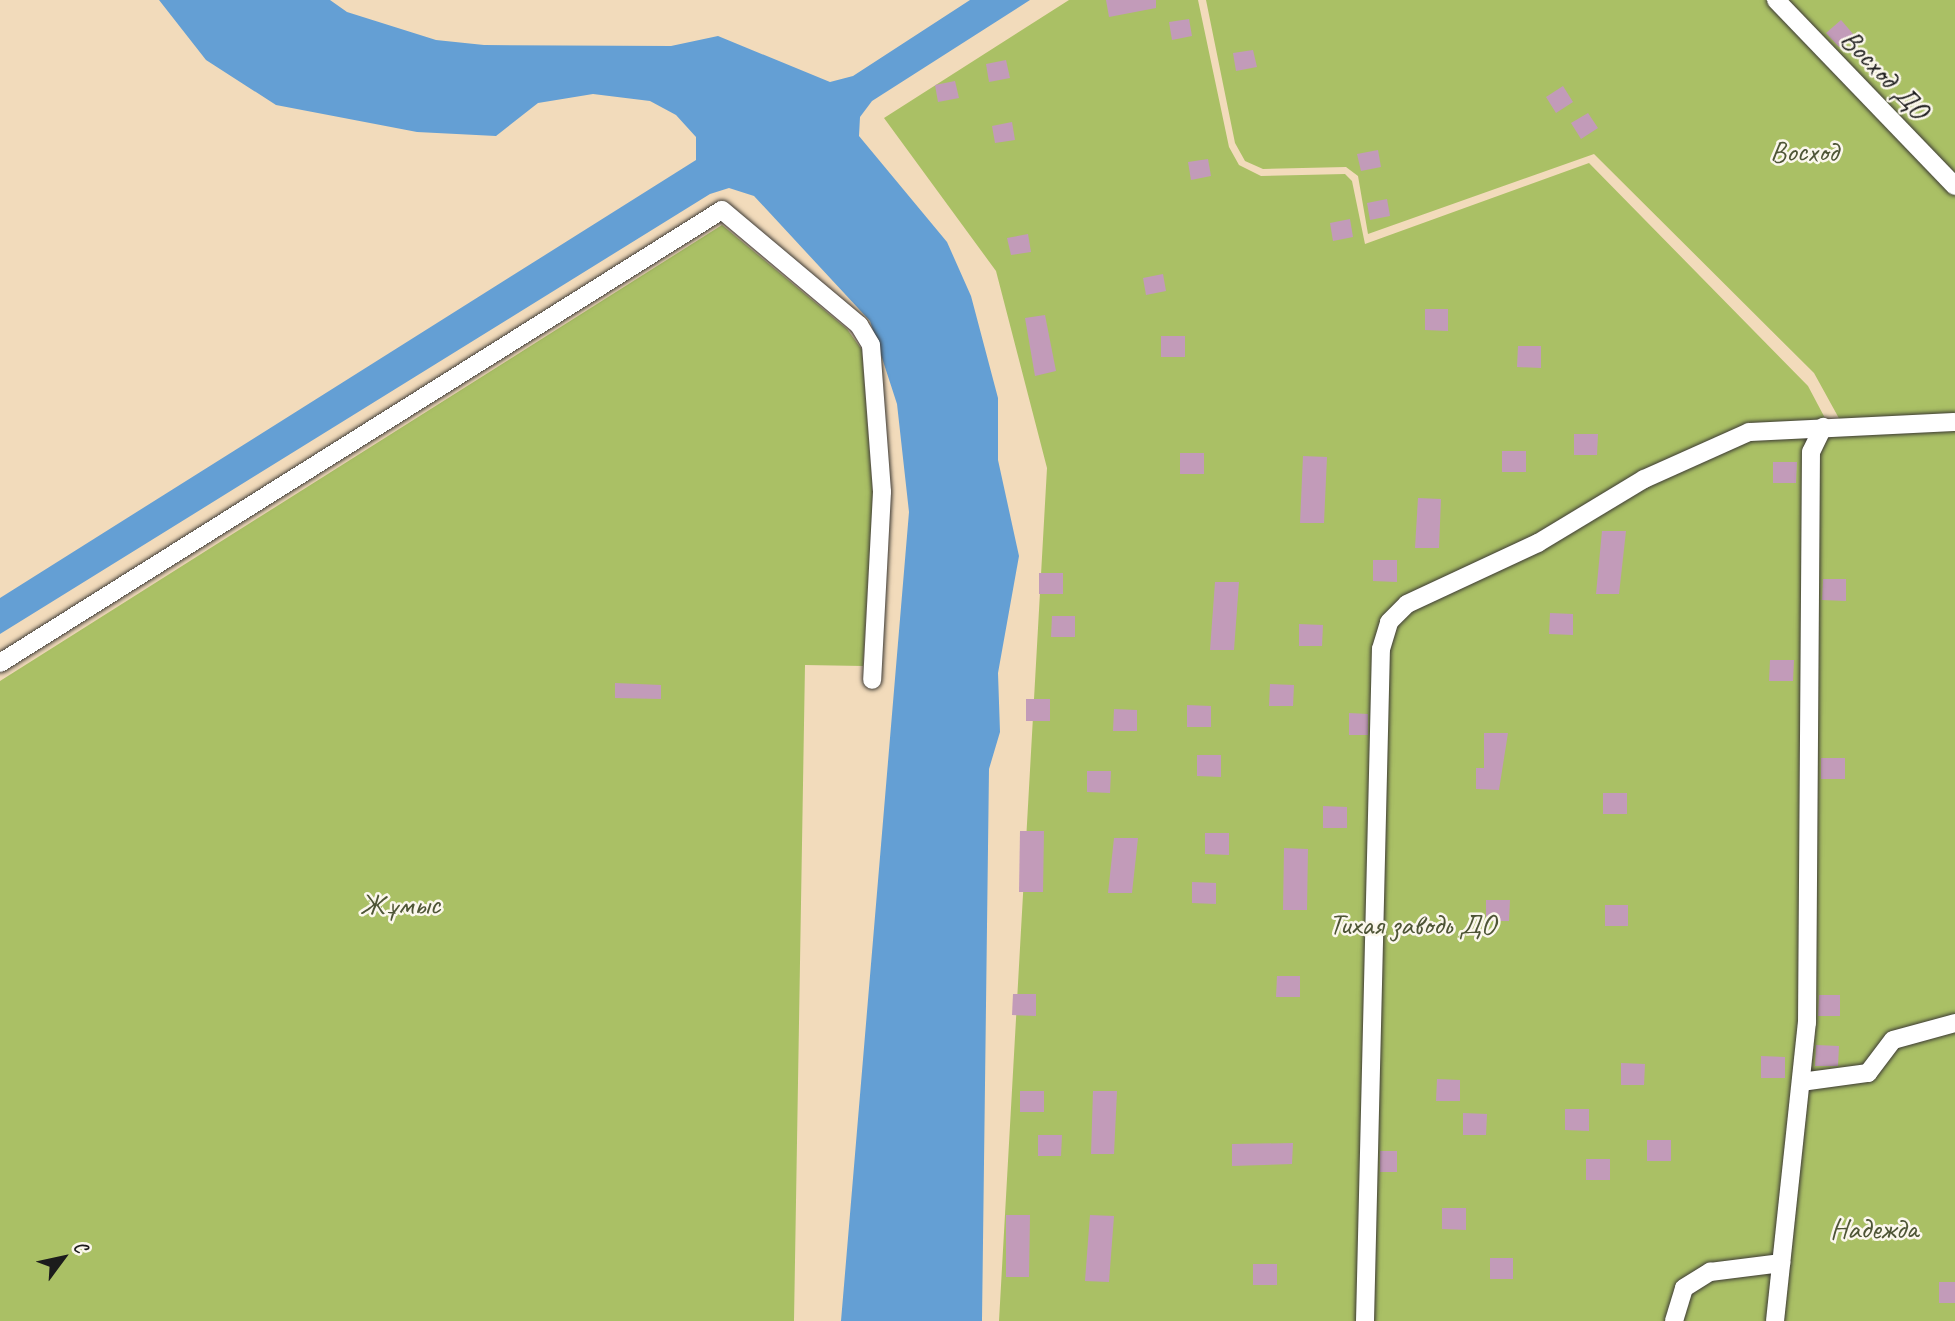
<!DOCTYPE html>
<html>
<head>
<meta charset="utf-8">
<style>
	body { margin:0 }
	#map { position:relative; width:1955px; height:1321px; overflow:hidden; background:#f2dbbb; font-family:Caveat,sans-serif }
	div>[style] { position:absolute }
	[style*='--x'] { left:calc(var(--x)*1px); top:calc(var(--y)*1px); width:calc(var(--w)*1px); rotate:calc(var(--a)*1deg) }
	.green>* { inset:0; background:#aac065 }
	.water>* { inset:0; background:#649fd4 }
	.building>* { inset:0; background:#c29bb9 }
	.roads { filter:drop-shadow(0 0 2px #3c3934) drop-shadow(0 0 2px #3c3934) }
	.minor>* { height:18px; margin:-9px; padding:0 9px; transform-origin:9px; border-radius:9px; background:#fff }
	span { translate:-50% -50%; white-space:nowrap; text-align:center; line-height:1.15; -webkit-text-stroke:5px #fbf7ec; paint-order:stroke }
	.street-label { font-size:30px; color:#1c1c1c }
	.park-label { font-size:30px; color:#4e5536 }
	.north { position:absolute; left:28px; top:1223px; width:70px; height:70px; -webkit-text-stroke:5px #fbf7ec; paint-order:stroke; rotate:57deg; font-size:19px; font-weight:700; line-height:28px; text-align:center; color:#1c1c1c }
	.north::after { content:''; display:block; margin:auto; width:24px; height:32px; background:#1c1c1c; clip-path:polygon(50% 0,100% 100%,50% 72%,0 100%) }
</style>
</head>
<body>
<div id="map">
	<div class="green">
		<div style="clip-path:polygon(1069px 0,1198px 0,1229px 147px,1239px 165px,1261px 176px,1345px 174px,1352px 181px,1365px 244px,1589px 163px,1808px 386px,1826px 420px,1807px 438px,1799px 1035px,1775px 1256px,1680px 1282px,1668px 1321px,999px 1321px,1047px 468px,996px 271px,884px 118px)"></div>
		<div style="clip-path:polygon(1206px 0,1955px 0,1955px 417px,1841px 422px,1814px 373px,1594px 154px,1368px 234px,1358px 176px,1346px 167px,1263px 169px,1245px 161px,1235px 143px)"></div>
		<div style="clip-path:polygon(722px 225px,847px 329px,862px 350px,873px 496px,863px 666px,805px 665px,794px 1321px,0 1321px,0 681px)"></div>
		<div style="clip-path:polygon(1955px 429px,1955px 1321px,1681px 1321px,1690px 1294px,1711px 1281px,1788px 1271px,1815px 1033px,1819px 451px,1829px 435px)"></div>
	</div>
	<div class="water">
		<div style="clip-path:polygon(159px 0,330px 0,347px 12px,436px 40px,484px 45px,671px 46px,718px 36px,830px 82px,853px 76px,970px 0,1030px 0,872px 101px,860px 117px,859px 136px,947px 242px,971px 296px,998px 398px,998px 460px,1019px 556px,998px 673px,1000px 732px,989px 769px,982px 1321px,841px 1321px,909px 512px,897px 404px,870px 321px,754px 196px,729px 188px,710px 194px,0 634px,0 598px,696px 160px,696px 137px,676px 115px,650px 101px,593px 94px,538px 103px,496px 136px,417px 132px,276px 105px,206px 60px)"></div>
	</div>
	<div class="building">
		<div style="clip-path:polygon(1106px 0,1156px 0,1156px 8px,1109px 17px)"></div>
		<div style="clip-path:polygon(1189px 19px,1192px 36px,1172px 40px,1169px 22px)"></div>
		<div style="clip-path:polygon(1841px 20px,1854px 35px,1839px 47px,1826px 33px)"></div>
		<div style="clip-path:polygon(1253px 50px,1257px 67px,1236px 71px,1233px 53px)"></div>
		<div style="clip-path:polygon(1006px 60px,1010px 78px,989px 82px,986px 64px)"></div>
		<div style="clip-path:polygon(955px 81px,959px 98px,938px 102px,935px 85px)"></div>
		<div style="clip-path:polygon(1563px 86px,1573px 102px,1556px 113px,1546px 97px)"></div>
		<div style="clip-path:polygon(1588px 113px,1598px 128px,1581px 139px,1571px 123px)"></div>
		<div style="clip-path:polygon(1012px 122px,1015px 140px,995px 143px,992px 126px)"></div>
		<div style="clip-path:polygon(1378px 150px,1381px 167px,1361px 171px,1357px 154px)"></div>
		<div style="clip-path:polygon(1208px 159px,1211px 176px,1191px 180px,1188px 162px)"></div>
		<div style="clip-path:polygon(1387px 199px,1390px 216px,1370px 220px,1367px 203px)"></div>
		<div style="clip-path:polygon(1350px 219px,1353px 237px,1333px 241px,1330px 223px)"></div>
		<div style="clip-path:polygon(1028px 234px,1031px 252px,1011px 255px,1007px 238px)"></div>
		<div style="clip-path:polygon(1163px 274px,1166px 291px,1146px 295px,1143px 278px)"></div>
		<div style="clip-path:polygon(1425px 309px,1448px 309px,1448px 331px,1425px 330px)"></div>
		<div style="clip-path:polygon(1045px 315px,1056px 371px,1035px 376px,1025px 318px)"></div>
		<div style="clip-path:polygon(1161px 336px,1185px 336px,1185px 357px,1161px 357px)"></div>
		<div style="clip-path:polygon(1518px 346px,1541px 346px,1541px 368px,1517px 367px)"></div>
		<div style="clip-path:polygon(1574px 434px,1598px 434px,1597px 455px,1574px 455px)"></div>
		<div style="clip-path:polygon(1502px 451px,1526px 451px,1526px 472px,1502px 472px)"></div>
		<div style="clip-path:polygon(1180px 453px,1204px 453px,1204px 474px,1180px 474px)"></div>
		<div style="clip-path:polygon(1303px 456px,1327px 457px,1324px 523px,1300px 523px)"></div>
		<div style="clip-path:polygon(1773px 462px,1797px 462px,1796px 483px,1773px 483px)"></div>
		<div style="clip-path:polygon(1418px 498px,1441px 499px,1439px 548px,1415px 548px)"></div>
		<div style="clip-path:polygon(1602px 531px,1626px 531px,1619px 594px,1596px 594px)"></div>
		<div style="clip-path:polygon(1373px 560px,1397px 560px,1397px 582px,1373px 581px)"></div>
		<div style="clip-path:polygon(1039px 573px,1063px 573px,1063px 594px,1039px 594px)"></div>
		<div style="clip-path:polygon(1823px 579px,1846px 579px,1846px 601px,1822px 600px)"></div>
		<div style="clip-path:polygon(1215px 582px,1239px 582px,1234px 650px,1210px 650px)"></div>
		<div style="clip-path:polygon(1550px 613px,1573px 614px,1573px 635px,1549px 634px)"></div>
		<div style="clip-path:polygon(1052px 616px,1075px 616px,1075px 637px,1051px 637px)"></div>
		<div style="clip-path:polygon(1299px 624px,1323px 625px,1322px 646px,1299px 646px)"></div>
		<div style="clip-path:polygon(1770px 660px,1794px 660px,1793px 681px,1769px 681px)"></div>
		<div style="clip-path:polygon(615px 683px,661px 685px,661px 699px,615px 698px)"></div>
		<div style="clip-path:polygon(1270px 684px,1294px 685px,1293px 706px,1269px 706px)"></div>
		<div style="clip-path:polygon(1026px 699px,1050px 699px,1050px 721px,1026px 721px)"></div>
		<div style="clip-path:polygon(1187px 705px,1211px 706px,1211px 727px,1187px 727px)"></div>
		<div style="clip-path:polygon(1114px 709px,1137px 710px,1137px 731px,1113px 731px)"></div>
		<div style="clip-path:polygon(1349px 713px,1368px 714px,1368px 735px,1349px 735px)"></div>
		<div style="clip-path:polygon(1484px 733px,1508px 733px,1499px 790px,1476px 789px,1476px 768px,1484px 768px)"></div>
		<div style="clip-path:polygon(1197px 755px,1221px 755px,1221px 777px,1197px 776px)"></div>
		<div style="clip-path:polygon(1821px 758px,1845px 758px,1845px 779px,1821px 779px)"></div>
		<div style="clip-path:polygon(1087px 771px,1111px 771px,1110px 793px,1087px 792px)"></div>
		<div style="clip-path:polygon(1603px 793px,1627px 793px,1627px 814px,1603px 814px)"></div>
		<div style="clip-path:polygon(1323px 806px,1347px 807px,1347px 828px,1323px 828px)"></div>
		<div style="clip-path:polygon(1020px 831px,1044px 831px,1043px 892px,1019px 892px)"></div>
		<div style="clip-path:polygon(1205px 833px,1229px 833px,1229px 855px,1205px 854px)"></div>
		<div style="clip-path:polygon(1114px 838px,1138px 838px,1132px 893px,1108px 893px)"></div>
		<div style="clip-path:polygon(1284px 848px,1308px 849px,1307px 910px,1283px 910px)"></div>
		<div style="clip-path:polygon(1192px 882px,1216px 883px,1216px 904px,1192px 903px)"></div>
		<div style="clip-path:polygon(1486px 900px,1510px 900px,1509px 921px,1486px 921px)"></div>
		<div style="clip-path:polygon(1605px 905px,1628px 905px,1628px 926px,1605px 926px)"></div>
		<div style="clip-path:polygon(1277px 976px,1300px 976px,1300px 997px,1276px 997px)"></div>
		<div style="clip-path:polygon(1013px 994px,1036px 994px,1036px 1016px,1012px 1015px)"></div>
		<div style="clip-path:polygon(1819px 995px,1840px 995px,1840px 1016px,1818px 1016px)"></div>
		<div style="clip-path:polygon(1816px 1045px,1839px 1046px,1838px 1066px,1815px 1066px)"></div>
		<div style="clip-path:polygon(1761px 1056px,1785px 1057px,1785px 1078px,1761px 1078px)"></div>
		<div style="clip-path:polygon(1621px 1063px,1645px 1064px,1644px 1085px,1621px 1085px)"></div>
		<div style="clip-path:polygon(1437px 1079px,1460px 1080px,1460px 1101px,1436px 1101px)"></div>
		<div style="clip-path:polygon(1020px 1091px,1044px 1091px,1044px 1112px,1020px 1112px)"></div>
		<div style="clip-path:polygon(1093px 1091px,1117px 1091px,1114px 1154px,1091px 1154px)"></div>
		<div style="clip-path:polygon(1565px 1109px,1589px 1109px,1589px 1131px,1565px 1130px)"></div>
		<div style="clip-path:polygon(1463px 1113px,1487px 1114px,1486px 1135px,1463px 1135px)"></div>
		<div style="clip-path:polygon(1038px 1135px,1062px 1135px,1061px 1156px,1038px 1156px)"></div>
		<div style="clip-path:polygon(1647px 1140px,1671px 1140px,1671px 1161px,1647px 1161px)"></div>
		<div style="clip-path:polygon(1293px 1143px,1292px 1164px,1232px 1166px,1232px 1144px)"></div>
		<div style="clip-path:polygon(1380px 1151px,1397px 1151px,1397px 1172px,1380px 1172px)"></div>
		<div style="clip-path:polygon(1586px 1159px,1610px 1159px,1610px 1180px,1586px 1180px)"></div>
		<div style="clip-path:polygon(1442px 1208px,1466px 1208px,1466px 1230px,1442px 1229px)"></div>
		<div style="clip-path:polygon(1006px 1215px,1030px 1215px,1029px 1277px,1006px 1277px)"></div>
		<div style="clip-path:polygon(1090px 1215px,1114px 1216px,1109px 1282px,1085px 1281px)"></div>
		<div style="clip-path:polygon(1490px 1258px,1513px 1258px,1513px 1279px,1490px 1279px)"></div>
		<div style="clip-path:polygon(1253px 1264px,1277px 1264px,1277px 1285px,1253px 1285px)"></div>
		<div style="clip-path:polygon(1939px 1282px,1955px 1282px,1955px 1303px,1939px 1303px)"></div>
	</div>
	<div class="roads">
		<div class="minor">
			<div style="--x:1776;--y:0;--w:258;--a:46.1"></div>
			<div style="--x:0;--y:663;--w:852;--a:-32.11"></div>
			<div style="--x:722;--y:210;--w:179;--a:40"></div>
			<div style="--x:859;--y:325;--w:23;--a:59"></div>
			<div style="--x:871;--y:345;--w:147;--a:85.7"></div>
			<div style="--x:882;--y:492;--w:188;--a:93"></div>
			<div style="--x:1801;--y:1082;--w:68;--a:-7.7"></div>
			<div style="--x:1868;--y:1073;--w:41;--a:-52.9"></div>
			<div style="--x:1893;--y:1040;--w:64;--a:-15.3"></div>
			<div style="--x:1365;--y:1321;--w:672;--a:-88.64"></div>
			<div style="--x:1381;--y:649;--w:28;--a:-73"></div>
			<div style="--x:1389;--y:622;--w:25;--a:-45"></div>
			<div style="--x:1407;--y:604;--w:145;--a:-25"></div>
			<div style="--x:1538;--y:543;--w:124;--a:-31.1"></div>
			<div style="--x:1644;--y:479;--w:115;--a:-24.1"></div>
			<div style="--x:1749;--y:432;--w:206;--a:-2.8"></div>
			<div style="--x:1674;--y:1321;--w:34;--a:-73"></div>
			<div style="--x:1684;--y:1288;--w:31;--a:-32"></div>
			<div style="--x:1710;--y:1272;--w:72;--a:-7.2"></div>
			<div style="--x:1775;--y:1321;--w:300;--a:-83.9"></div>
			<div style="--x:1807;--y:1023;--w:571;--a:-89.6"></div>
			<div style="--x:1811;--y:452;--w:28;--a:-64"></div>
		</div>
	</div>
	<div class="street-label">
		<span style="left:1885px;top:74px;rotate:46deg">Восход ДО</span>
	</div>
	<div class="park-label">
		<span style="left:1804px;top:151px">Восход</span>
		<span style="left:400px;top:904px">Жұмыс</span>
		<span style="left:1412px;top:924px">Тихая заводь ДО</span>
		<span style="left:1874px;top:1228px">Надежда</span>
	</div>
	<div class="north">С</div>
</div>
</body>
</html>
